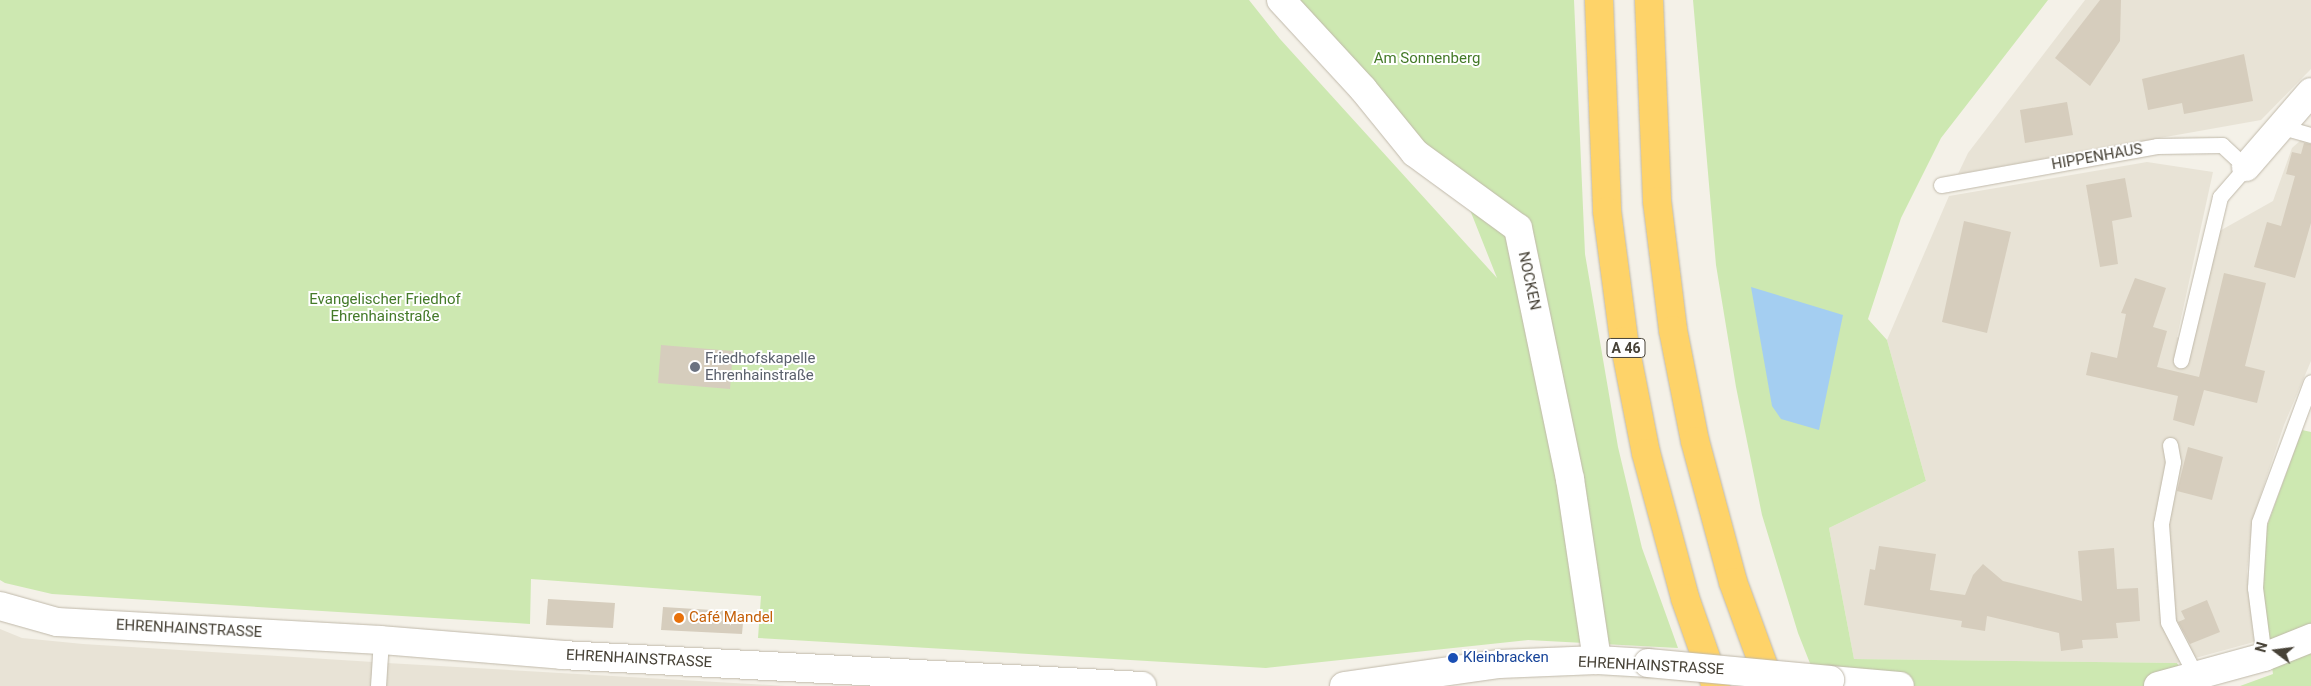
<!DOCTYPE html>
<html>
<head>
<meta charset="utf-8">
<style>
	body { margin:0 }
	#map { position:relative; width:2311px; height:686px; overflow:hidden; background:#f4f1e8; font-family:Roboto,sans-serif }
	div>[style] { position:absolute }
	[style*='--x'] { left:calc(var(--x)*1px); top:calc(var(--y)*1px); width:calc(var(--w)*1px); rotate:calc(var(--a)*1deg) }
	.residential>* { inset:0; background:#e8e3d6 }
	.green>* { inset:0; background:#cde8b1 }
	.water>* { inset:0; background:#a4cef1 }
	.building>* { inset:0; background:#d6cdbd }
	.roads { filter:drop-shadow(0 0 1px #c0b9aa) drop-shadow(0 0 1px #c0b9aa) }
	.service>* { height:15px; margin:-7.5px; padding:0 7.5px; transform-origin:7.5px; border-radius:7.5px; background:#fff }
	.minor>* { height:28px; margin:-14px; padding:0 14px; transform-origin:14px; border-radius:14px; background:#fff }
	.motorway>* { height:28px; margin:-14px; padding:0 14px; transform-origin:14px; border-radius:14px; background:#fed369 }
	.bridges { filter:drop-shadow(0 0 1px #c0b9aa) drop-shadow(0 0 1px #c0b9aa) }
	.minor-bridge>* { height:28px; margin:-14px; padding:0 14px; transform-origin:14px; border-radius:14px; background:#fff }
	.dots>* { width:14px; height:14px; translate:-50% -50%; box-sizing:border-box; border:2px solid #fff; border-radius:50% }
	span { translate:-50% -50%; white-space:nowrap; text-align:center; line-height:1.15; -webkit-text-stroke:4px #fff; paint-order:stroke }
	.shield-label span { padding:1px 4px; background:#fff; border:1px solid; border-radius:4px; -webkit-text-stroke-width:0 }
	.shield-label { font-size:14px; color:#474237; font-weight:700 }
	.park-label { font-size:15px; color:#447a29 }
	.street-label { font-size:15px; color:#474237 }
	.worship-label { font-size:15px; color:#5b616d }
	.left { translate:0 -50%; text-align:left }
	.food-label { font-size:15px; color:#c56008 }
	.transit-label { font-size:15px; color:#164399 }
	.north { position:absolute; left:2251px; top:626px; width:50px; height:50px; -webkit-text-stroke:4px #fff; paint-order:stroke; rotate:285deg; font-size:14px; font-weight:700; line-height:20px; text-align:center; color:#474237 }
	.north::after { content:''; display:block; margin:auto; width:18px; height:22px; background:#474237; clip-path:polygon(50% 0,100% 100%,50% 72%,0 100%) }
</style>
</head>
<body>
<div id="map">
	<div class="residential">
		<div style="clip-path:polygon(2085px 0,2311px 0,2311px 69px,2261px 120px,1958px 174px,1968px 153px)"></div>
		<div style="clip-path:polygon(2301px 140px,2311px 143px,2311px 361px,2284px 425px,2253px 518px,2247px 571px,2254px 642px,2177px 663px,1854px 659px,1829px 528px,1926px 481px,1887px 340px,1949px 196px,2147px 162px,2213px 172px,2177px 337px,2189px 342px,2216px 233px,2273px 201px,2292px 148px)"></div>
		<div style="clip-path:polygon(0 629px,22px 638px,83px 644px,373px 662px,371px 686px,0 686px)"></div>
		<div style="clip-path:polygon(387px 663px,786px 686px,386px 686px)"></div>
	</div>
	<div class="green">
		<div style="clip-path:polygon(0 0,1249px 0,1280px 39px,1497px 278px,1453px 167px,1450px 171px,1290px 0,1574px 0,1585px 254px,1618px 447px,1642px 548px,1678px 648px,1528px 640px,1266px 668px,758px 638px,761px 596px,531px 579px,530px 624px,52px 594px,5px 583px,0 580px)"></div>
		<div style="clip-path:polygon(1693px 0,2048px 0,1941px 138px,1901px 218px,1868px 319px,1887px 340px,1926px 481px,1829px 528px,1854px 659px,2177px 663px,2190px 686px,1819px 686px,1798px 633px,1762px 515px,1736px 387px,1716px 265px)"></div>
		<div style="clip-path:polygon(2302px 430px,2311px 432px,2311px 686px,2240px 686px,2273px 674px,2262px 598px,2264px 546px,2267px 526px)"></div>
	</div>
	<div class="water">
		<div style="clip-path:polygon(1751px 287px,1843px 315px,1819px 430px,1781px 419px,1772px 406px)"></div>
	</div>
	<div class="building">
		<div style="clip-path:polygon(2100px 0,2121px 0,2120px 41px,2090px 86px,2055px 58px)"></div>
		<div style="clip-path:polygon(2244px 54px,2253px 101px,2184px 114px,2182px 103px,2148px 110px,2142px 79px)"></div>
		<div style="clip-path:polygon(2067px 102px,2073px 135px,2025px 143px,2020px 110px)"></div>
		<div style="clip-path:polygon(2304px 143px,2311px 144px,2311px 223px,2295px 278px,2254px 267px,2267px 222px,2281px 226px,2295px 176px,2286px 174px,2292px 152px,2301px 154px)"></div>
		<div style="clip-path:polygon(2125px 178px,2132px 217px,2112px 221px,2118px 264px,2100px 267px,2086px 185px)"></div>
		<div style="clip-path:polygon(1964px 221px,2011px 232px,1987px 333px,1942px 322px)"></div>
		<div style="clip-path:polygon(2224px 273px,2266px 283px,2245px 366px,2265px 371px,2257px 403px,2204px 390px,2194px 426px,2173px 420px,2178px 396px,2086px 375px,2091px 352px,2117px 358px,2126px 314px,2121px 313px,2135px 278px,2166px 288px,2153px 327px,2167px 331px,2157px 367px,2199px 377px)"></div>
		<div style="clip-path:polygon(661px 345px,733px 351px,730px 389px,658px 383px)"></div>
		<div style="clip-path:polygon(2188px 447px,2223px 457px,2212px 500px,2177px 491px)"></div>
		<div style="clip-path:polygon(1879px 546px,1936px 554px,1930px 590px,1965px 595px,1973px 575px,1983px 564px,2003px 581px,2082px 601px,2078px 551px,2114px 548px,2117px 589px,2138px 588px,2140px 621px,2116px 623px,2118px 638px,2082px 640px,2083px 648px,2061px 651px,2059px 633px,1987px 616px,1985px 631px,1961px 627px,1962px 621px,1864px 605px,1870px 569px,1875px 570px)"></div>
		<div style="clip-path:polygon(548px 599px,615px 603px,613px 628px,546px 625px)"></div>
		<div style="clip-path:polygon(2207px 600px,2220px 632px,2190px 644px,2178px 622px,2185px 619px,2181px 611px)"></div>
		<div style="clip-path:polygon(663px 607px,744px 612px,742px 634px,661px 630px)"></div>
	</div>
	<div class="roads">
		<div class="service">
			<div style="--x:2279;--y:126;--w:33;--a:16"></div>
			<div style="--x:1941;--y:185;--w:219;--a:-10.2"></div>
			<div style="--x:2157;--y:146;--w:65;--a:-0.9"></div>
			<div style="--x:2222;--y:145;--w:33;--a:43"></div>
			<div style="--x:2246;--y:167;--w:40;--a:131"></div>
			<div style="--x:2220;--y:197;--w:168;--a:103.5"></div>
			<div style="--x:2170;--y:445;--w:17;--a:80"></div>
			<div style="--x:2173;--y:462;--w:63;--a:101"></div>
			<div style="--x:2161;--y:524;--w:98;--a:85.9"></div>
			<div style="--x:2168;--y:622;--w:63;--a:62.6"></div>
			<div style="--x:2264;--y:657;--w:70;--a:-97.4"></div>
			<div style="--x:2255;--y:588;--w:66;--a:-86.5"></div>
			<div style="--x:2259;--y:522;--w:149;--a:-69.6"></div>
			<div style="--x:378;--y:686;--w:46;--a:-86.3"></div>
		</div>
		<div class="minor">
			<div style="--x:1281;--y:0;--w:121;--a:47.3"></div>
			<div style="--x:1363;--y:89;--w:82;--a:50.9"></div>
			<div style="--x:1415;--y:153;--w:127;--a:36.1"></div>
			<div style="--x:1518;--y:228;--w:256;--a:78.3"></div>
			<div style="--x:1570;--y:479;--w:183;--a:81.5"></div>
			<div style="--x:2246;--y:167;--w:99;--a:-49.1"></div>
			<div style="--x:0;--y:606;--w:59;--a:15.7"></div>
			<div style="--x:57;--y:622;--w:324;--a:3.2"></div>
			<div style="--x:381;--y:640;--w:182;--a:4.7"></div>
			<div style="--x:562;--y:655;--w:581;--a:3.06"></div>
			<div style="--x:1830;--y:680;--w:70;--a:4.9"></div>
			<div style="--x:1344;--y:686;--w:157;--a:-8.1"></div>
			<div style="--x:1499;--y:664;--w:98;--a:-2.3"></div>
			<div style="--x:1597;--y:660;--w:51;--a:3.4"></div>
			<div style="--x:2158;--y:686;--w:110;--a:-15.3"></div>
			<div style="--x:2264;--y:657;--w:51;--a:-22"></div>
		</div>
		<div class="motorway">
			<div style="--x:1599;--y:0;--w:211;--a:87.8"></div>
			<div style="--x:1607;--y:211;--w:131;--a:82.5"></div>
			<div style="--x:1624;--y:341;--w:114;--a:78.9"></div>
			<div style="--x:1646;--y:453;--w:150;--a:74.9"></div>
			<div style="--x:1685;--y:598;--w:93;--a:70.6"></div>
			<div style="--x:1649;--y:0;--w:201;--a:87.7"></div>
			<div style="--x:1657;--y:201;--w:130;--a:82.9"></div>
			<div style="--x:1673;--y:330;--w:113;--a:78.8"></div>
			<div style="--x:1695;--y:441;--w:146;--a:74.9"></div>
			<div style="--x:1733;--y:582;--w:111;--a:69.9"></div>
		</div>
	</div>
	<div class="bridges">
		<div class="minor-bridge">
			<div style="--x:1648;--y:663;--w:183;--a:5.3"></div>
		</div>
	</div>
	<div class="dots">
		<div style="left:695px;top:367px;background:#6b7280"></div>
		<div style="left:679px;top:618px;background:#e8710a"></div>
		<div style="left:1453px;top:658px;background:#1a4fb4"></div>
	</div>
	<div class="shield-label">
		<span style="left:1626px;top:348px">A 46</span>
	</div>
	<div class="park-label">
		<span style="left:1427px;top:59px">Am Sonnenberg</span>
		<span style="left:385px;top:308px">Evangelischer Friedhof<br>Ehrenhainstraße</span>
	</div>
	<div class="street-label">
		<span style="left:2097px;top:157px;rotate:-10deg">HIPPENHAUS</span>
		<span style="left:1529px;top:281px;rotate:78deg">NOCKEN</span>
		<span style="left:189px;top:629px;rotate:3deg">EHRENHAINSTRASSE</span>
		<span style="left:639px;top:659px;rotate:3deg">EHRENHAINSTRASSE</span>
		<span style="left:1651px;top:666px;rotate:3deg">EHRENHAINSTRASSE</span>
	</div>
	<div class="worship-label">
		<span class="left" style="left:705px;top:367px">Friedhofskapelle<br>Ehrenhainstraße</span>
	</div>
	<div class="food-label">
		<span class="left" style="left:689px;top:618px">Café Mandel</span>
	</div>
	<div class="transit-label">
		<span class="left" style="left:1463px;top:658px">Kleinbracken</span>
	</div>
	<div class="north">N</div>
</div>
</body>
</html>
